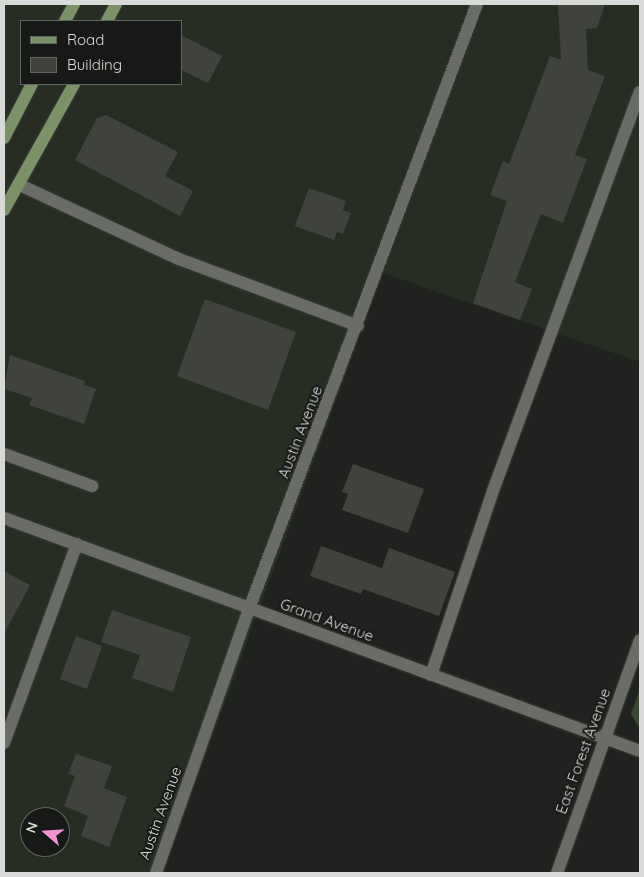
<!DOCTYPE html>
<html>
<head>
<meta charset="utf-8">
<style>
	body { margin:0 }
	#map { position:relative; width:644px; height:877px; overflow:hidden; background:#20221f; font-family:Quicksand,sans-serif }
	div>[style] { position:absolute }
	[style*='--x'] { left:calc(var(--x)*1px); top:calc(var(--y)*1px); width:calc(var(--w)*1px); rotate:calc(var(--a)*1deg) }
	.built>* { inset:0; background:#282d24 }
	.green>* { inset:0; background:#3c4734 }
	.building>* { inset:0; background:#40423e }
	.roads { filter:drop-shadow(0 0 1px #3b3d3a) drop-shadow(0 0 1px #3b3d3a) }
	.lane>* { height:12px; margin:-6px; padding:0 6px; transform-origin:6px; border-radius:6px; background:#6a6c68 }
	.street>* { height:12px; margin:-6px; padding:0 6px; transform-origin:6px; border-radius:6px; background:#6a6c68 }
	.primary>* { height:12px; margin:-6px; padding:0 6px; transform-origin:6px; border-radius:6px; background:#7a9265 }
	span { translate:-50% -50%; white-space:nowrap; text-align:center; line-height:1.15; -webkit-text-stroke:4px #171916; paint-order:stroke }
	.street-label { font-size:15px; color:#d8dad7 }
	.frame { position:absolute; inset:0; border:5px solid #d8dad7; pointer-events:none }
	.legend { position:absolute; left:20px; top:20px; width:162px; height:65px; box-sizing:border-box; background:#171916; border:1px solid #646663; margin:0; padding:6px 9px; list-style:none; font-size:15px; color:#d8dad7 }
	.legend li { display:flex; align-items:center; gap:10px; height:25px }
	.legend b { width:25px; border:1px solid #646663 }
	.north { position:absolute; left:20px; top:807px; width:50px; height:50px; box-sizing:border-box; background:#171916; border:1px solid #646663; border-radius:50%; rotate:289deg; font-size:14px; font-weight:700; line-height:20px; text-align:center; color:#d8dad7 }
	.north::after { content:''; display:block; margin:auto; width:18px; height:22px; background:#f591d2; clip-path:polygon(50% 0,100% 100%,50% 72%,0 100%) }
</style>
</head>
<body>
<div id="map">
	<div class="built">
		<div style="clip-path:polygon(evenodd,4px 4px,640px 4px,640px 362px,383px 273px,162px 873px,4px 873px,4px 4px,21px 21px,181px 21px,181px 84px,21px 84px,21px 21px,4px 4px,30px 817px,60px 817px,60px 847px,30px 847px,30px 817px)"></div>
	</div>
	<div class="green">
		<div style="clip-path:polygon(640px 689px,640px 729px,631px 714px)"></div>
	</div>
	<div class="building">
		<div style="clip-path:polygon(558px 4px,605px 4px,597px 28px,586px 29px,588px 70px,605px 76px,575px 155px,587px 159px,563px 223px,541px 214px,515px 282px,532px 289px,520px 320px,473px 303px,507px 201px,490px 195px,503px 161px,509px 164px,550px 56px,561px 60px)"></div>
		<div style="clip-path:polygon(181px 35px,222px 56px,208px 83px,181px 70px)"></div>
		<div style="clip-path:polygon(106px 115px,178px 152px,165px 176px,193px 191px,180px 216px,75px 160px,97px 118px)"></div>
		<div style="clip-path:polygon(309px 188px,346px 201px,343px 210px,351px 213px,343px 234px,337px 232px,334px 240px,295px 226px)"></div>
		<div style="clip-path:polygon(205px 299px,296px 332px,268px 410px,177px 376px)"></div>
		<div style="clip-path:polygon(10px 355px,85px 381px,84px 385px,96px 389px,84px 424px,29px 405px,32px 398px,4px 389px)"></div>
		<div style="clip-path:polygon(353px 464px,424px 489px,408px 533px,342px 510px,348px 494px,342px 492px)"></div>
		<div style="clip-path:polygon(321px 546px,382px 568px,389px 548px,455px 572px,439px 616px,363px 589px,361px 594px,310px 576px)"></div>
		<div style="clip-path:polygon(4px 571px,30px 585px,4px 634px)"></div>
		<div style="clip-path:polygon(112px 610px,191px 637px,173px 692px,132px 678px,140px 655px,101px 642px)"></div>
		<div style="clip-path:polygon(76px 636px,102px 646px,87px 689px,60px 679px)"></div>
		<div style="clip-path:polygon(76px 754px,112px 766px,104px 788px,127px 797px,109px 847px,81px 836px,88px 816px,64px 806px,75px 776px,68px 774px)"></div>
	</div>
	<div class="roads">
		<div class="lane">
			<div style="--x:20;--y:185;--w:175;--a:25"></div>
			<div style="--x:179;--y:259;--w:191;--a:20.5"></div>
			<div style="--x:4;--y:454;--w:94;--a:20"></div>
			<div style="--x:431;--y:675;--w:197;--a:-71.4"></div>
			<div style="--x:494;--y:488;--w:422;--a:-69.8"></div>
			<div style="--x:4;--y:743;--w:212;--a:-69.9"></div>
		</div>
		<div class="street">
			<div style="--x:4;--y:518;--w:677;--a:20.12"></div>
			<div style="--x:156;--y:873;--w:280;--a:-70.6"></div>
			<div style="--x:249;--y:609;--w:647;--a:-69.35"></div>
			<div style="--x:557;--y:873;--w:247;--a:-70.4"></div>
		</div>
		<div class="primary">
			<div style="--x:65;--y:21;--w:19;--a:-62"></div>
			<div style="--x:107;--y:21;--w:19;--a:-62"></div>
			<div style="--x:4;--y:138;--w:61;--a:-62.6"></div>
			<div style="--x:4;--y:210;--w:144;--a:-60.9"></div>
		</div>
	</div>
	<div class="street-label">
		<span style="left:300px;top:432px;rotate:-69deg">Austin Avenue</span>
		<span style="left:327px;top:620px;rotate:20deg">Grand Avenue</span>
		<span style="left:583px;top:751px;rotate:-70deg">East Forest Avenue</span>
		<span style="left:160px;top:813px;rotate:-70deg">Austin Avenue</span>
	</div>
	<div class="frame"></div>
	<ul class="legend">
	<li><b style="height:6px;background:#7a9265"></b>Road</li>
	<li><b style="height:14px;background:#40423e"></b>Building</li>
	</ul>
	<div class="north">N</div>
</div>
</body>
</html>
